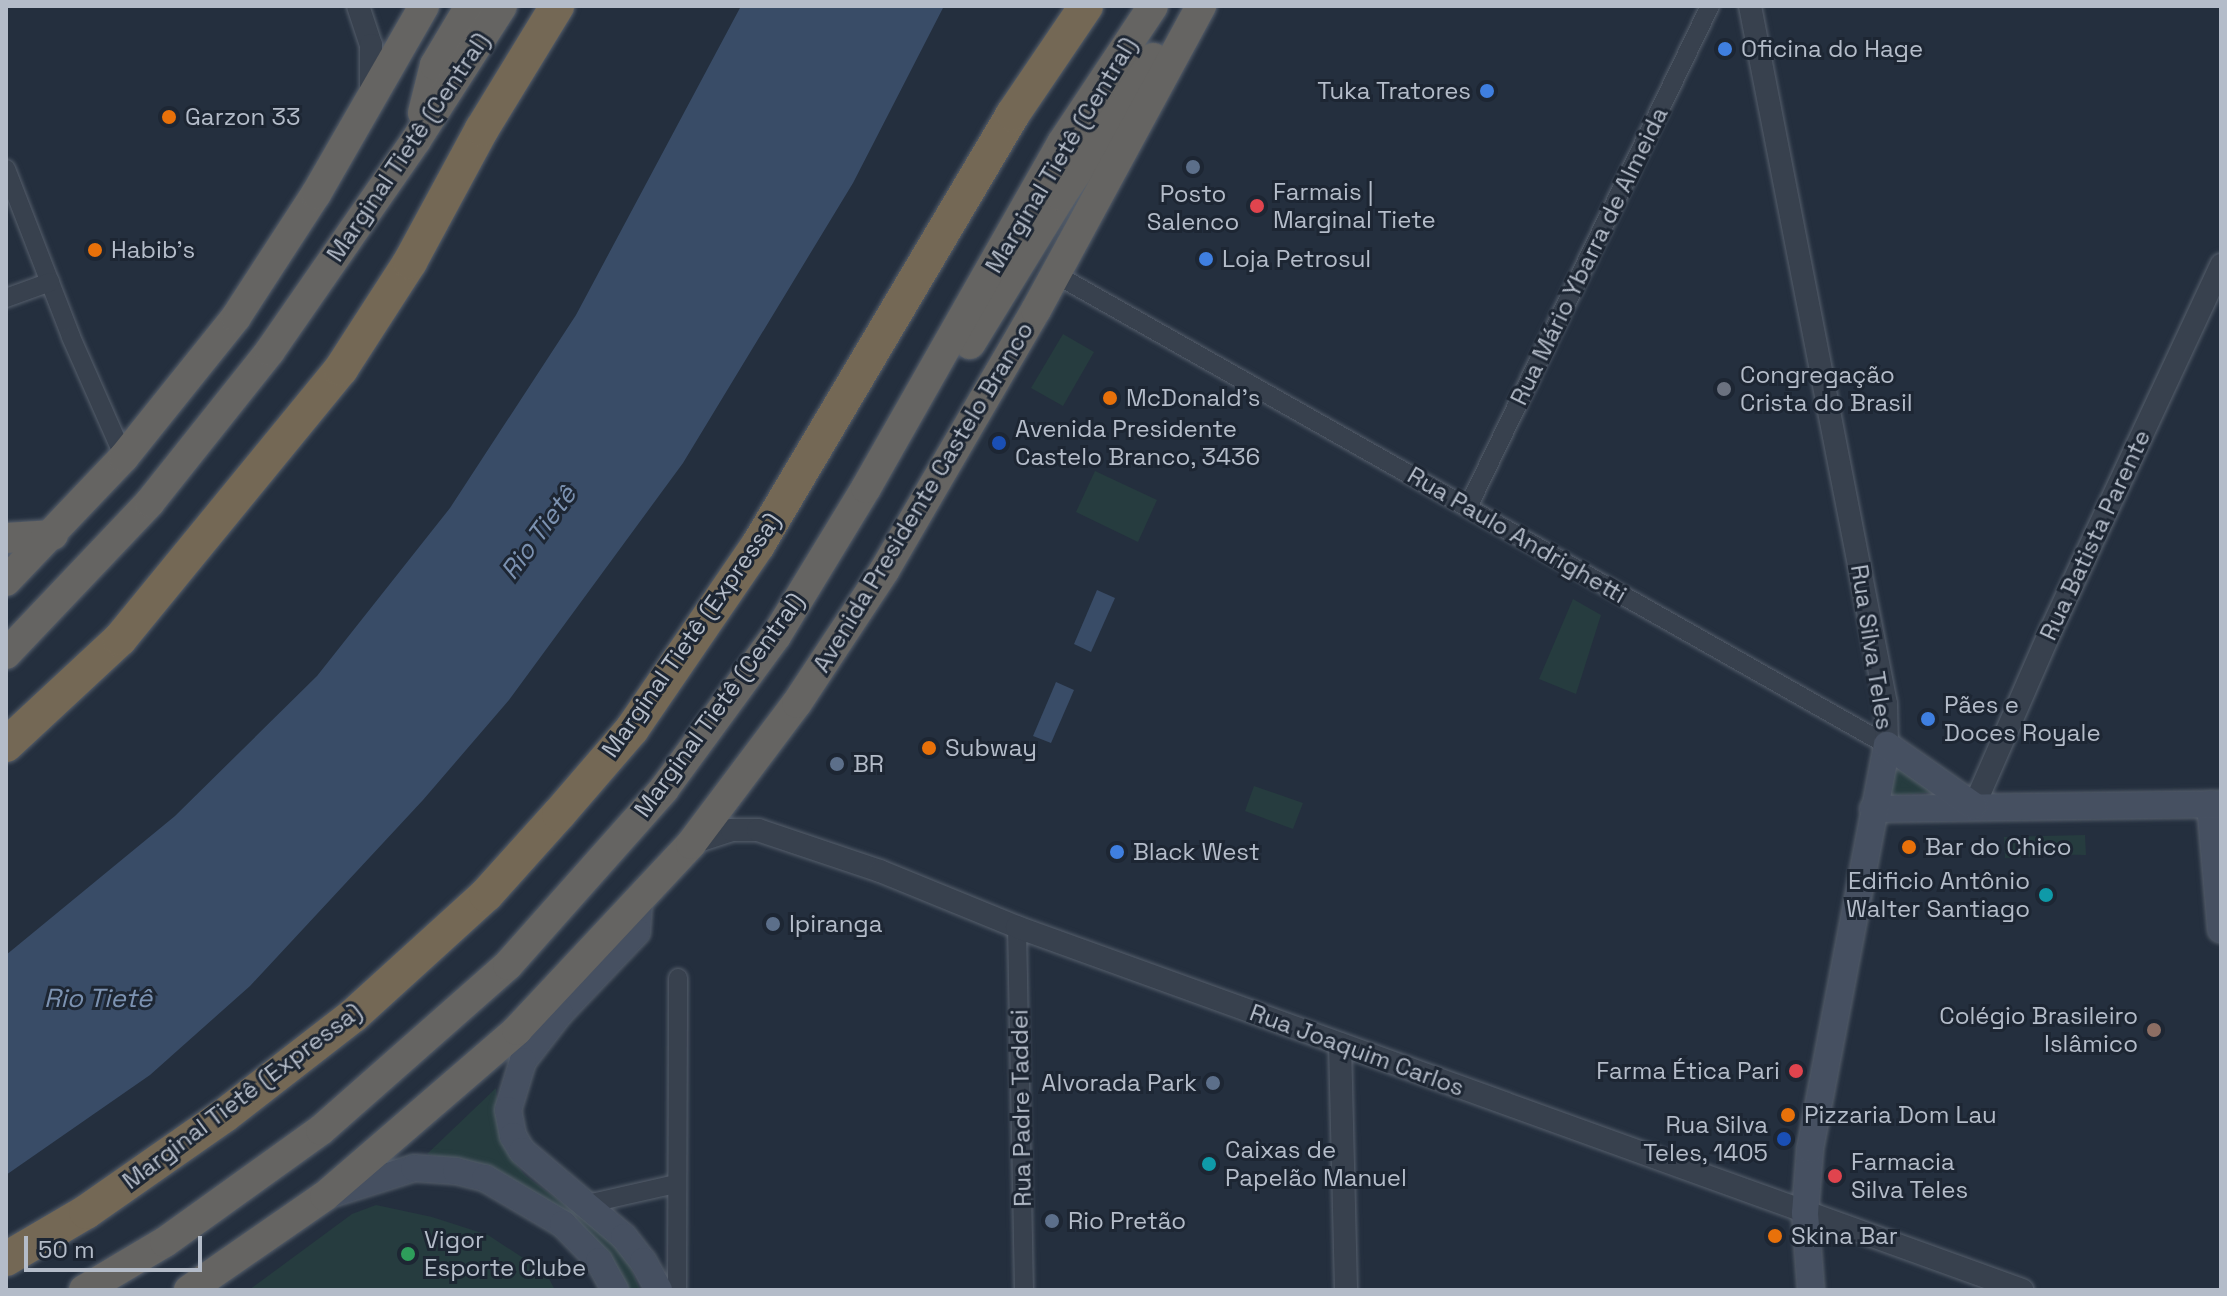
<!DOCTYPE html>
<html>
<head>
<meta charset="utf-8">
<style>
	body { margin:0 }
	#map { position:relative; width:2227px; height:1296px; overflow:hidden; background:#242f3e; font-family:"Space Grotesk",sans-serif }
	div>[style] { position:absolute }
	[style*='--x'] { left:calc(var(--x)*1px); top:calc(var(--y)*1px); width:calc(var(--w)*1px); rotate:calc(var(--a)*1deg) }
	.green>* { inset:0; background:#263c3f }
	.water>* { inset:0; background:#394c67 }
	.roads { filter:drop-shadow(0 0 2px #565f6c) drop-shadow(0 0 2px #565f6c) }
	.minor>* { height:18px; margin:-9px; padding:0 9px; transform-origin:9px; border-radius:9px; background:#38414e }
	.tertiary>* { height:22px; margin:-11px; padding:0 11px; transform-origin:11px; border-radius:11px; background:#38414e }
	.secondary>* { height:26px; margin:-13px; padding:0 13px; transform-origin:13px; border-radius:13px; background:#465061 }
	.trunk>* { height:30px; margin:-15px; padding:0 15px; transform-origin:15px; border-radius:15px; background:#656462 }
	.motorway>* { height:34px; margin:-17px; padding:0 17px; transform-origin:17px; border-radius:17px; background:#746855 }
	.dots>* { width:22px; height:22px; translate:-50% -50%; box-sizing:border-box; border:4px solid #1d2633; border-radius:50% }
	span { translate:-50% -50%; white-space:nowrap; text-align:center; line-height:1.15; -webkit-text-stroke:6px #1d2633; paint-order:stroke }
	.poi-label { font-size:24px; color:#b4bcc9 }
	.left { translate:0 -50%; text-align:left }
	.right { translate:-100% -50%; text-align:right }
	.street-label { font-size:24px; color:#b4bcc9 }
	.water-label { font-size:26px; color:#7c92b1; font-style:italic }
	.frame { position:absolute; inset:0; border:8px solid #b4bcc9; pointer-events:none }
	.scale { position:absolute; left:24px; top:1236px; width:178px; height:36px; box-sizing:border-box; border:4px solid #b4bcc9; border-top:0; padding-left:10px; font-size:24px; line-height:28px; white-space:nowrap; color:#b4bcc9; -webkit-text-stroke:6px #1d2633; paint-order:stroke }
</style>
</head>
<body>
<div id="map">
	<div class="green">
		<div style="clip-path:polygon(1063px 334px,1094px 352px,1063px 406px,1031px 388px)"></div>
		<div style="clip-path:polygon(1095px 471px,1157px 500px,1138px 542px,1076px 512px)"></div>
		<div style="clip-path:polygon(1573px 599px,1601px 615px,1576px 694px,1539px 679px)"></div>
		<div style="clip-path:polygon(1891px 759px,1939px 792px,1884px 796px)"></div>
		<div style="clip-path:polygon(1254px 786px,1303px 803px,1293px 829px,1245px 811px)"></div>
		<div style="clip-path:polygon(2085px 835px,2086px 855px,2035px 854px,2034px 857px,2005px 858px,2004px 837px)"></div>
		<div style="clip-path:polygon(496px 1088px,500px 1128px,514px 1162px,526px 1176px,614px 1241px,629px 1263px,640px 1290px,624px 1290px,620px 1275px,464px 1163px,427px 1154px)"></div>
		<div style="clip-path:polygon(376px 1205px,432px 1217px,488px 1235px,546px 1273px,555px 1290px,249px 1290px,352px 1214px)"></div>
	</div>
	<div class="water">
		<div style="clip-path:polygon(741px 6px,944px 6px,853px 183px,683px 463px,509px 700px,423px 800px,250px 986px,150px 1075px,6px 1175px,6px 955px,175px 816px,317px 676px,450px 508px,576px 315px)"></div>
		<div style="clip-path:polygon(1097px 590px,1115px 598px,1091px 652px,1074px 644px)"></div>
		<div style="clip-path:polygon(1056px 682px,1074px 690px,1051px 743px,1033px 736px)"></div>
	</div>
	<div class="roads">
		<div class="minor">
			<div style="--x:6;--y:169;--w:180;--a:68.8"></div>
			<div style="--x:71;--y:337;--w:131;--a:66.2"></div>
			<div style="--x:1055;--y:274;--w:956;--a:29.51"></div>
			<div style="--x:6;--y:298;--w:47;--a:-20"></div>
			<div style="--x:1468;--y:507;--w:556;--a:-64.22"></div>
			<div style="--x:1017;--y:927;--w:363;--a:88.9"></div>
			<div style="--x:587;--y:1204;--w:91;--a:-12.7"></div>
			<div style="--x:677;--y:1290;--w:312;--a:-89.8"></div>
		</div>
		<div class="tertiary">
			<div style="--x:358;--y:6;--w:41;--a:71.6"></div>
			<div style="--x:371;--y:45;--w:49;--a:90"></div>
			<div style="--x:1750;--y:6;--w:711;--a:78.97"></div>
			<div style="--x:1886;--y:704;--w:41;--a:88.6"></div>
			<div style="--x:1974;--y:806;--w:192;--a:-66.4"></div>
			<div style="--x:2051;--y:630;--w:403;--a:-65"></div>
			<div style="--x:692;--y:843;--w:42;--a:-18"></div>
			<div style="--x:732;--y:830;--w:26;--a:0"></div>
			<div style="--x:758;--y:830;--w:129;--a:18.6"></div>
			<div style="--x:880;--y:871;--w:148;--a:22.2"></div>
			<div style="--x:1017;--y:927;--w:1069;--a:19.86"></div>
			<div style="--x:1340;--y:1044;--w:246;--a:88.6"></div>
		</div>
		<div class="secondary">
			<div style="--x:2210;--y:804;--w:126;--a:85"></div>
			<div style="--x:1873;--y:809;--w:348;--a:-0.8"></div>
			<div style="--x:639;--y:903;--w:29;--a:94"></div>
			<div style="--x:637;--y:932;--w:112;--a:133.5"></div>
			<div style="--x:560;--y:1013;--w:61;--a:127.6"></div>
			<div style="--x:523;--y:1061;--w:51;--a:107"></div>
			<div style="--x:508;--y:1110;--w:26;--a:79"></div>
			<div style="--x:513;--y:1136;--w:17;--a:59"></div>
			<div style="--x:522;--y:1151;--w:133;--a:40.1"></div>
			<div style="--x:624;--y:1237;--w:31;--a:52"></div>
			<div style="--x:643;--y:1261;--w:33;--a:61"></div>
			<div style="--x:325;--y:1196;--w:93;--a:-17.5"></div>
			<div style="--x:414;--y:1168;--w:42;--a:4.1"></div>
			<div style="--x:456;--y:1171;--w:30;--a:14"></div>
			<div style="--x:485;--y:1178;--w:91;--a:30.5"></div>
			<div style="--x:563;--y:1224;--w:52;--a:45.8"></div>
			<div style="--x:599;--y:1261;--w:33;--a:61"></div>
			<div style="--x:1811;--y:1290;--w:77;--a:-94.5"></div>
			<div style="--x:1805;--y:1213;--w:64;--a:-85.5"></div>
			<div style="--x:1810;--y:1149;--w:411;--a:-79.2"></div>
			<div style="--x:1887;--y:745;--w:106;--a:35"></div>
		</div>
		<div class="trunk">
			<div style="--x:423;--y:113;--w:49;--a:-76"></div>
			<div style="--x:435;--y:65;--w:69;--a:-59.3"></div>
			<div style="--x:970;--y:344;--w:174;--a:-58.4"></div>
			<div style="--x:1061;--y:196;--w:166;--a:-56.3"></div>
			<div style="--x:6;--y:538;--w:47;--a:-3.7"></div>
			<div style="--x:6;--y:581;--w:171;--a:-46.4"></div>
			<div style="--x:124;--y:457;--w:179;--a:-51.3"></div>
			<div style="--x:236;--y:317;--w:147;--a:-57"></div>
			<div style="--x:316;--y:194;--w:217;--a:-60.1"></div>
			<div style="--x:6;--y:654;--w:209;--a:-46.5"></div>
			<div style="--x:150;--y:502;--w:193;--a:-51.5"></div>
			<div style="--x:270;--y:351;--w:257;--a:-55.3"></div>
			<div style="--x:416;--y:140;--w:159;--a:-57.3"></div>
			<div style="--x:84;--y:1290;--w:94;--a:-30.7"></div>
			<div style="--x:165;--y:1242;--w:192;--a:-35.7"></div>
			<div style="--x:321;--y:1130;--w:249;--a:-41.4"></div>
			<div style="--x:508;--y:965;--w:235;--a:-48.4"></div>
			<div style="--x:664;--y:789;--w:190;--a:-53.8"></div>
			<div style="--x:776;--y:636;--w:173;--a:-58.7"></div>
			<div style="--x:866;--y:488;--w:397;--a:-60.4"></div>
			<div style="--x:1062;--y:143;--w:164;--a:-56.4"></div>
			<div style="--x:189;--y:1290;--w:165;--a:-34.7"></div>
			<div style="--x:325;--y:1196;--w:254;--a:-40.8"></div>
			<div style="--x:517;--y:1030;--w:255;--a:-46.9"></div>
			<div style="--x:691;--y:844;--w:176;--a:-53.1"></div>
			<div style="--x:797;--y:703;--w:158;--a:-56.6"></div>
			<div style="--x:884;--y:571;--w:302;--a:-59.8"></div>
			<div style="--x:1036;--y:310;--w:346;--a:-61.5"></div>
		</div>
		<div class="motorway">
			<div style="--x:6;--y:745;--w:156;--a:-42.9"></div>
			<div style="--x:120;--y:639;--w:349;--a:-50.7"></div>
			<div style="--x:341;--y:369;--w:127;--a:-57.2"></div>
			<div style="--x:410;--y:262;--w:151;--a:-61.6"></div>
			<div style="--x:482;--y:129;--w:144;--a:-58.6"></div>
			<div style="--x:6;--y:1259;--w:93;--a:-30.4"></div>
			<div style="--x:86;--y:1212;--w:169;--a:-34.9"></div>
			<div style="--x:225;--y:1115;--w:163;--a:-37.8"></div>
			<div style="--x:354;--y:1015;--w:178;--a:-42.3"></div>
			<div style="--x:486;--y:895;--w:109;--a:-48"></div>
			<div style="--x:559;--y:814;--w:112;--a:-49.3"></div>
			<div style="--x:632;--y:729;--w:223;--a:-55.6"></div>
			<div style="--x:758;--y:545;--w:501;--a:-59.39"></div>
			<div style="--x:1013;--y:114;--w:130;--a:-55.9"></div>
		</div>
	</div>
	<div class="dots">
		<div style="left:1725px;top:49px;background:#3f7fe0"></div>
		<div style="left:1487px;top:91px;background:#3f7fe0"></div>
		<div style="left:169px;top:117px;background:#e8710a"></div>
		<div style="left:1193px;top:167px;background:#5c6f8a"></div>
		<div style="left:1257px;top:206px;background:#e0444e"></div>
		<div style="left:95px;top:250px;background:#e8710a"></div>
		<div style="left:1206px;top:259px;background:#3f7fe0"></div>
		<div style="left:1724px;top:389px;background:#6b7280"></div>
		<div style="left:1110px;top:398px;background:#e8710a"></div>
		<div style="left:999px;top:443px;background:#1a4fb4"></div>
		<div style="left:1928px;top:719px;background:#3f7fe0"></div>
		<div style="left:929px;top:748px;background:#e8710a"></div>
		<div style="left:837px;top:764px;background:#5c6f8a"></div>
		<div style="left:1909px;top:847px;background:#e8710a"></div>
		<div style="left:1117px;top:852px;background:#3f7fe0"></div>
		<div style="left:2046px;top:895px;background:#0f9aa8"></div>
		<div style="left:773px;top:924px;background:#5c6f8a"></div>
		<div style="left:2154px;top:1030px;background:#8d6e63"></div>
		<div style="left:1796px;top:1071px;background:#e0444e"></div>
		<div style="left:1213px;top:1083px;background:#5c6f8a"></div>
		<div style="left:1788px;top:1115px;background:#e8710a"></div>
		<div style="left:1784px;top:1139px;background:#1a4fb4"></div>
		<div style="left:1209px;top:1164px;background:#0f9aa8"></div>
		<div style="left:1835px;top:1176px;background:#e0444e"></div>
		<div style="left:1052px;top:1221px;background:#5c6f8a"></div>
		<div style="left:1775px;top:1236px;background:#e8710a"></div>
		<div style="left:408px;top:1254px;background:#2e9e5b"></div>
	</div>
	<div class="poi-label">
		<span class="left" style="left:1741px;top:49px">Oficina do Hage</span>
		<span class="right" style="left:1471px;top:91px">Tuka Tratores</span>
		<span class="left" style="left:185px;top:117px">Garzon 33</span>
		<span class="left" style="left:1273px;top:206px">Farmais |<br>Marginal Tiete</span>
		<span style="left:1193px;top:208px">Posto<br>Salenco</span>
		<span class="left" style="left:111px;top:250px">Habib's</span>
		<span class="left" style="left:1222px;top:259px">Loja Petrosul</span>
		<span class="left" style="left:1740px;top:389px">Congregação<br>Crista do Brasil</span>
		<span class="left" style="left:1126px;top:398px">McDonald's</span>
		<span class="left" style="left:1015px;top:443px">Avenida Presidente<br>Castelo Branco, 3436</span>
		<span class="left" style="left:1944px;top:719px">Pães e<br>Doces Royale</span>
		<span class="left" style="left:945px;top:748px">Subway</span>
		<span class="left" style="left:853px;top:764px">BR</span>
		<span class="left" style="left:1925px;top:847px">Bar do Chico</span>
		<span class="left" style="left:1133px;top:852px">Black West</span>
		<span class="right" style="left:2030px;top:895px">Edificio Antônio<br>Walter Santiago</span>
		<span class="left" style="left:789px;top:924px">Ipiranga</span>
		<span class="right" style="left:2138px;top:1030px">Colégio Brasileiro<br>Islâmico</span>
		<span class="right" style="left:1780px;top:1071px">Farma Ética Pari</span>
		<span class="right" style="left:1197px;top:1083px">Alvorada Park</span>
		<span class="left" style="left:1804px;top:1115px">Pizzaria Dom Lau</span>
		<span class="right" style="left:1768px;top:1139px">Rua Silva<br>Teles, 1405</span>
		<span class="left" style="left:1225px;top:1164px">Caixas de<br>Papelão Manuel</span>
		<span class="left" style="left:1851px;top:1176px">Farmacia<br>Silva Teles</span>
		<span class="left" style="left:1068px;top:1221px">Rio Pretão</span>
		<span class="left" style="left:1791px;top:1236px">Skina Bar</span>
		<span class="left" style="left:424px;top:1254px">Vigor<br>Esporte Clube</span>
	</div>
	<div class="street-label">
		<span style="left:408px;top:147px;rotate:-56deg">Marginal Tietê (Central)</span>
		<span style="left:1061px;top:155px;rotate:-59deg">Marginal Tietê (Central)</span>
		<span style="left:1589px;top:256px;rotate:-64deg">Rua Mário Ybarra de Almeida</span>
		<span style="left:923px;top:497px;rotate:-59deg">Avenida Presidente Castelo Branco</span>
		<span style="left:1517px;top:535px;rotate:30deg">Rua Paulo Andrighetti</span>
		<span style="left:2095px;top:535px;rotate:-65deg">Rua Batista Parente</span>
		<span style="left:691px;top:635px;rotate:-55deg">Marginal Tietê (Expressa)</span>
		<span style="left:1872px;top:647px;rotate:81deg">Rua Silva Teles</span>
		<span style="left:719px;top:705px;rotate:-54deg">Marginal Tietê (Central)</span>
		<span style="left:1357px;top:1050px;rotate:20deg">Rua Joaquim Carlos</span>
		<span style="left:242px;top:1096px;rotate:-37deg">Marginal Tietê (Expressa)</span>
		<span style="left:1021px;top:1108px;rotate:-91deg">Rua Padre Taddei</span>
	</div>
	<div class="water-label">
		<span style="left:539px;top:533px;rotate:-54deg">Rio Tietê</span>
		<span style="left:98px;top:999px">Rio Tietê</span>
	</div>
	<div class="frame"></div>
	<div class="scale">50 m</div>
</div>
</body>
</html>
